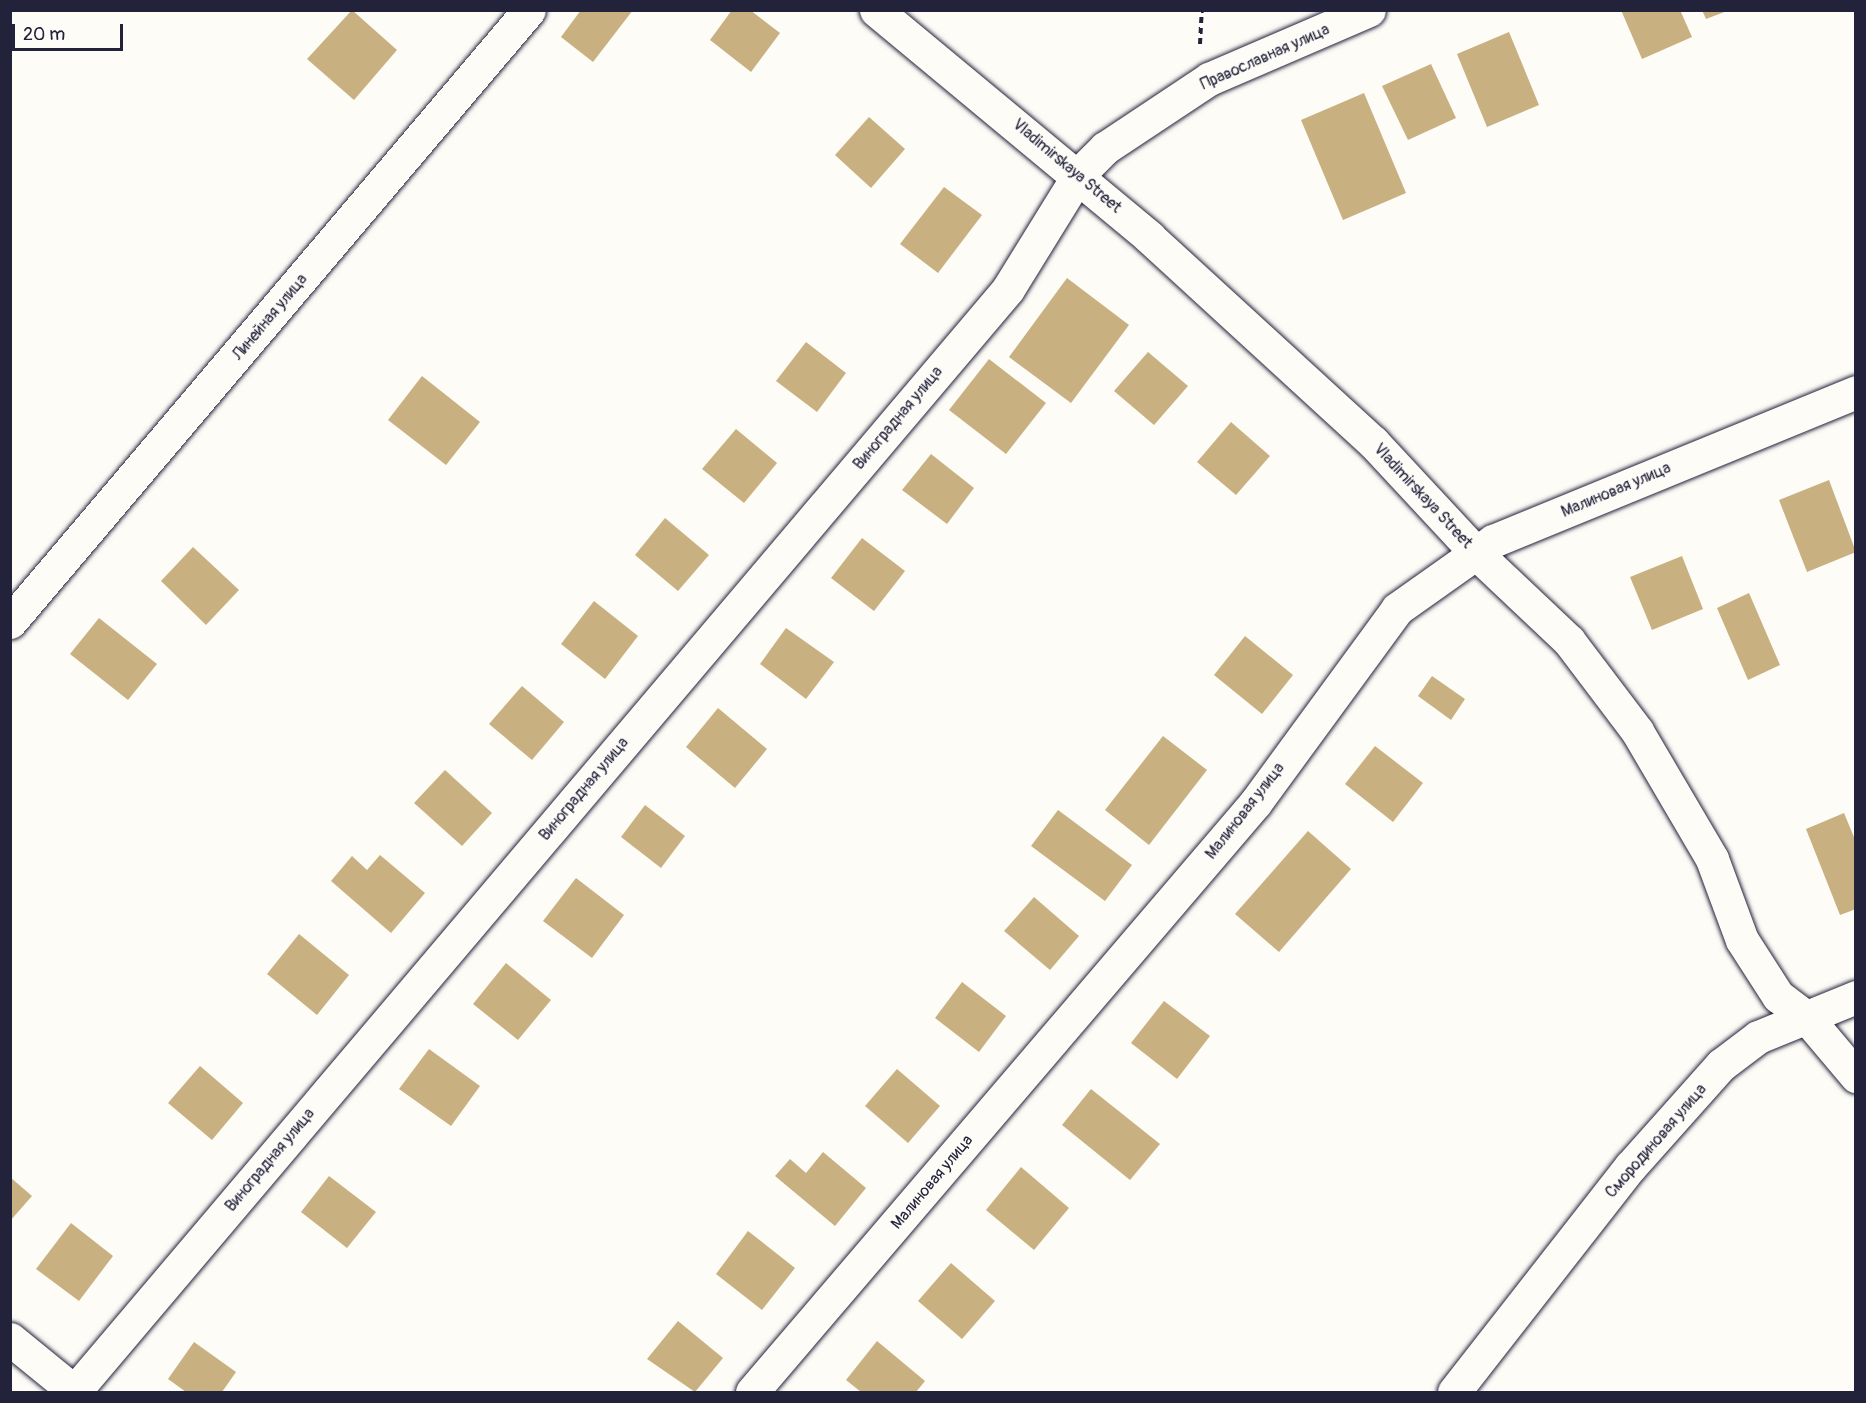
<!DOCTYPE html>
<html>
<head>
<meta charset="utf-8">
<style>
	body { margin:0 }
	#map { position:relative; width:1866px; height:1403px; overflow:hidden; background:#fdfcf7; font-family:Pangolin,sans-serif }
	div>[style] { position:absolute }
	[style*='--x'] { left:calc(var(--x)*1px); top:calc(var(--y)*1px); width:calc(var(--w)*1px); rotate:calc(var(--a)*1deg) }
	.building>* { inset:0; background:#c9b080 }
	.path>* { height:4px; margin-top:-2px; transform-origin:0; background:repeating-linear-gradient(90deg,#22223b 0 6px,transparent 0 10.5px) }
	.roads { filter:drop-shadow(0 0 2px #22223b) drop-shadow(0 0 2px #22223b) }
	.minor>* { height:33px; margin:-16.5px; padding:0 16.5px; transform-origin:16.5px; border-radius:16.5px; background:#fdfcf7 }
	span { translate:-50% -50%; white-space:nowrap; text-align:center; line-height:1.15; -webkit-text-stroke:4.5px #fdfcf7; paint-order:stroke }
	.street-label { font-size:16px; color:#22223b }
	.frame { position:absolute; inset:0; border:12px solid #22223b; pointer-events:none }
	.scale { position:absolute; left:12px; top:24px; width:111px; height:27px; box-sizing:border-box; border:3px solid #22223b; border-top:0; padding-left:8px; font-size:18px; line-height:21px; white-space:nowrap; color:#22223b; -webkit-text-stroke:4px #fdfcf7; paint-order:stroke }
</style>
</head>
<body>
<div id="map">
	<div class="building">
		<div style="clip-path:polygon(352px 10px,397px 50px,354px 100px,307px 59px)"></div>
		<div style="clip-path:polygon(581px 10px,633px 10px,593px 62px,561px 37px)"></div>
		<div style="clip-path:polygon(732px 10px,750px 10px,780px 33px,751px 72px,710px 40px)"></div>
		<div style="clip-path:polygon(1621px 10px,1680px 10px,1692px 37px,1642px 59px)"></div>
		<div style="clip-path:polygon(1702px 10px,1727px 10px,1727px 11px,1706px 19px)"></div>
		<div style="clip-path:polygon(1509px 32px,1539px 105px,1487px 127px,1457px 54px)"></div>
		<div style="clip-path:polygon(1431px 64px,1456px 118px,1408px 140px,1382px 86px)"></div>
		<div style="clip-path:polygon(1364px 93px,1406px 193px,1343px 220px,1301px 120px)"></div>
		<div style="clip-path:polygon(869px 117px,905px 149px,871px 188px,835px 155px)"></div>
		<div style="clip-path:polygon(944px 187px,982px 215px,938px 273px,900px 244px)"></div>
		<div style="clip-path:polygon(1067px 278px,1129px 325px,1071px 403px,1009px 357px)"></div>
		<div style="clip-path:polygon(806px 342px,846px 373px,817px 412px,776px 381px)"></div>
		<div style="clip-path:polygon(1148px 352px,1188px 386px,1154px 425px,1114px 391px)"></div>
		<div style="clip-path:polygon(989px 359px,1046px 403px,1006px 454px,949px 410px)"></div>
		<div style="clip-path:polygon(422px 376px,480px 422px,446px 465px,388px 420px)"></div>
		<div style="clip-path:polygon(1231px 422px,1270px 456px,1236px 495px,1197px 462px)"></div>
		<div style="clip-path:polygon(736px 429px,777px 463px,744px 503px,702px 469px)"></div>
		<div style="clip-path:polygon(931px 454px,974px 488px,947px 524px,902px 490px)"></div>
		<div style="clip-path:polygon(1829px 480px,1856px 552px,1807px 572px,1779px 500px)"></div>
		<div style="clip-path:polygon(665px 518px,709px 555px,678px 591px,635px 555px)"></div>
		<div style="clip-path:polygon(862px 538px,905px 571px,874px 611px,831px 578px)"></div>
		<div style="clip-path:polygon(193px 547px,239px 590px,206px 625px,161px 581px)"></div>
		<div style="clip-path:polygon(1682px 556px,1703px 609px,1652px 630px,1630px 577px)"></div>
		<div style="clip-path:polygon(1749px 593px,1780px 665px,1748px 680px,1717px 608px)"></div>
		<div style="clip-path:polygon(594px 601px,638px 636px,605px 679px,561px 644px)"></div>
		<div style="clip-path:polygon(99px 618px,157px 664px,128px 700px,70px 654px)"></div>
		<div style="clip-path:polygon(786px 628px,834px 662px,806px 699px,760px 664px)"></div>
		<div style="clip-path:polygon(1245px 636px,1293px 675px,1262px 714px,1214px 675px)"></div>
		<div style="clip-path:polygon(1432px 676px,1465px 699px,1451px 720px,1418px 696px)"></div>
		<div style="clip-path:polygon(522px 686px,564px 722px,532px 760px,489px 724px)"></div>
		<div style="clip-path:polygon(718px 708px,767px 749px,735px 788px,686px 747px)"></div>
		<div style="clip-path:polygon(1163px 736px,1207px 770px,1149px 845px,1105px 810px)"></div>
		<div style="clip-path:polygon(1375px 746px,1423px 783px,1393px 822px,1345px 784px)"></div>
		<div style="clip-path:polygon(445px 770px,492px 813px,462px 846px,414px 803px)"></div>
		<div style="clip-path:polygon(645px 805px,685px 836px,661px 868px,621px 837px)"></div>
		<div style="clip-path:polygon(1058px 810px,1132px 865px,1105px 901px,1031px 846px)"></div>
		<div style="clip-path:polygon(1844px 813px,1856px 842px,1856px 909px,1840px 915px,1806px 829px)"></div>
		<div style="clip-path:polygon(1308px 831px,1351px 869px,1279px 952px,1235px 914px)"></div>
		<div style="clip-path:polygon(380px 855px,425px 893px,391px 933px,331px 881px,352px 856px,367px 870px)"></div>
		<div style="clip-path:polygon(576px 878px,624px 915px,592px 958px,543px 921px)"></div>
		<div style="clip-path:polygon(1034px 897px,1079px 936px,1050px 970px,1004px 931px)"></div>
		<div style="clip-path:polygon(299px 934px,349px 975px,317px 1015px,267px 974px)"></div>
		<div style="clip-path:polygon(506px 963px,551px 1000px,518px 1040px,473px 1004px)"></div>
		<div style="clip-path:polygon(962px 982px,1006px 1016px,979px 1052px,935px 1018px)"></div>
		<div style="clip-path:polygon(1164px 1001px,1210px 1036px,1177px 1079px,1131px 1043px)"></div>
		<div style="clip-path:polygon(429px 1049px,480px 1086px,451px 1126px,399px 1089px)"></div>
		<div style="clip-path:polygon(200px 1066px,243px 1103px,212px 1140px,168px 1103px)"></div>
		<div style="clip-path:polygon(897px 1069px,940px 1106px,908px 1143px,865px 1106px)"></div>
		<div style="clip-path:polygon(1091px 1089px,1160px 1144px,1130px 1180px,1062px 1125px)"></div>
		<div style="clip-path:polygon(823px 1152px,866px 1188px,835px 1226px,775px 1176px,790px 1159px,806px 1173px)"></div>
		<div style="clip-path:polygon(1021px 1167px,1069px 1208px,1034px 1250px,986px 1210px)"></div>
		<div style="clip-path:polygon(329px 1176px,376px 1212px,347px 1248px,301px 1212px)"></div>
		<div style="clip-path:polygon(10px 1177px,32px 1196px,10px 1221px)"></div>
		<div style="clip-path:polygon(71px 1223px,113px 1256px,79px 1301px,36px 1269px)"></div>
		<div style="clip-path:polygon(748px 1231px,795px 1268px,762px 1310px,716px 1274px)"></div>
		<div style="clip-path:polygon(951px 1263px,995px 1301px,962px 1339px,918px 1301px)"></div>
		<div style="clip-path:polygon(678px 1321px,723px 1358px,695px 1392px,647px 1359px)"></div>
		<div style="clip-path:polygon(877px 1341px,925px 1381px,916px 1392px,861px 1392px,846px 1380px)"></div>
		<div style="clip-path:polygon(194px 1342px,236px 1372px,222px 1392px,186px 1392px,168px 1379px)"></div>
	</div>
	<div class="path">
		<div style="--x:1200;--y:44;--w:34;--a:-87"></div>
	</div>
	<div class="roads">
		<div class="minor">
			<div style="--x:876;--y:10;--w:355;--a:39.7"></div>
			<div style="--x:1149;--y:237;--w:304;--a:42.5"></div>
			<div style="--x:1373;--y:442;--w:151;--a:47.1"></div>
			<div style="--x:1476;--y:553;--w:128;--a:43.4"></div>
			<div style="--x:1569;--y:641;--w:113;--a:52.9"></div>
			<div style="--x:1637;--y:731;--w:148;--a:59.6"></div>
			<div style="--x:1712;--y:859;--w:86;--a:69.7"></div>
			<div style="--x:1742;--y:940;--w:67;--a:57.3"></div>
			<div style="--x:1778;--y:996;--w:38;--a:37"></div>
			<div style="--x:1808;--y:1019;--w:75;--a:49.9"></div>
			<div style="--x:10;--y:622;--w:802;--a:-49.7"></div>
			<div style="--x:10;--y:1339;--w:84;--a:39.2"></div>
			<div style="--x:74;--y:1392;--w:1445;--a:-49.74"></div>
			<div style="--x:1008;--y:289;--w:135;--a:-58.3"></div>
			<div style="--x:1079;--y:174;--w:37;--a:-45"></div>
			<div style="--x:1105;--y:148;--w:125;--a:-33.6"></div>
			<div style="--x:1209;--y:79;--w:174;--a:-23.3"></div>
			<div style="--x:752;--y:1392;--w:776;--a:-49.49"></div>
			<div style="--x:1256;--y:802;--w:239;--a:-53.8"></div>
			<div style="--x:1397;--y:609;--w:118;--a:-35.3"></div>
			<div style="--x:1493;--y:541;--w:392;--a:-22.3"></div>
			<div style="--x:1454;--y:1392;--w:286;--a:-52"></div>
			<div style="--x:1630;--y:1167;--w:137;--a:-48.3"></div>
			<div style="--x:1721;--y:1065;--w:46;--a:-37.1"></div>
			<div style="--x:1758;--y:1037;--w:106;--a:-22.2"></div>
		</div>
	</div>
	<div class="street-label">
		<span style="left:1265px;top:57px;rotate:-24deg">Православная улица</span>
		<span style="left:1067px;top:166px;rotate:40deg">Vladimirskaya Street</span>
		<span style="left:270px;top:317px;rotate:-50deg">Линейная улица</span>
		<span style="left:898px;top:418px;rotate:-50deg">Виноградная улица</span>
		<span style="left:1616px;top:490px;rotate:-23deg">Малиновая улица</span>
		<span style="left:1423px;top:496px;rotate:47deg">Vladimirskaya Street</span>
		<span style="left:584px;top:789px;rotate:-50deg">Виноградная улица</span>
		<span style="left:1245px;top:811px;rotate:-52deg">Малиновая улица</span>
		<span style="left:1656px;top:1141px;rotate:-49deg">Смородиновая улица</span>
		<span style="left:270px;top:1160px;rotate:-50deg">Виноградная улица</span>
		<span style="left:932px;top:1182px;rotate:-50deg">Малиновая улица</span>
	</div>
	<div class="frame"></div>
	<div class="scale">20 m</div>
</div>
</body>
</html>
